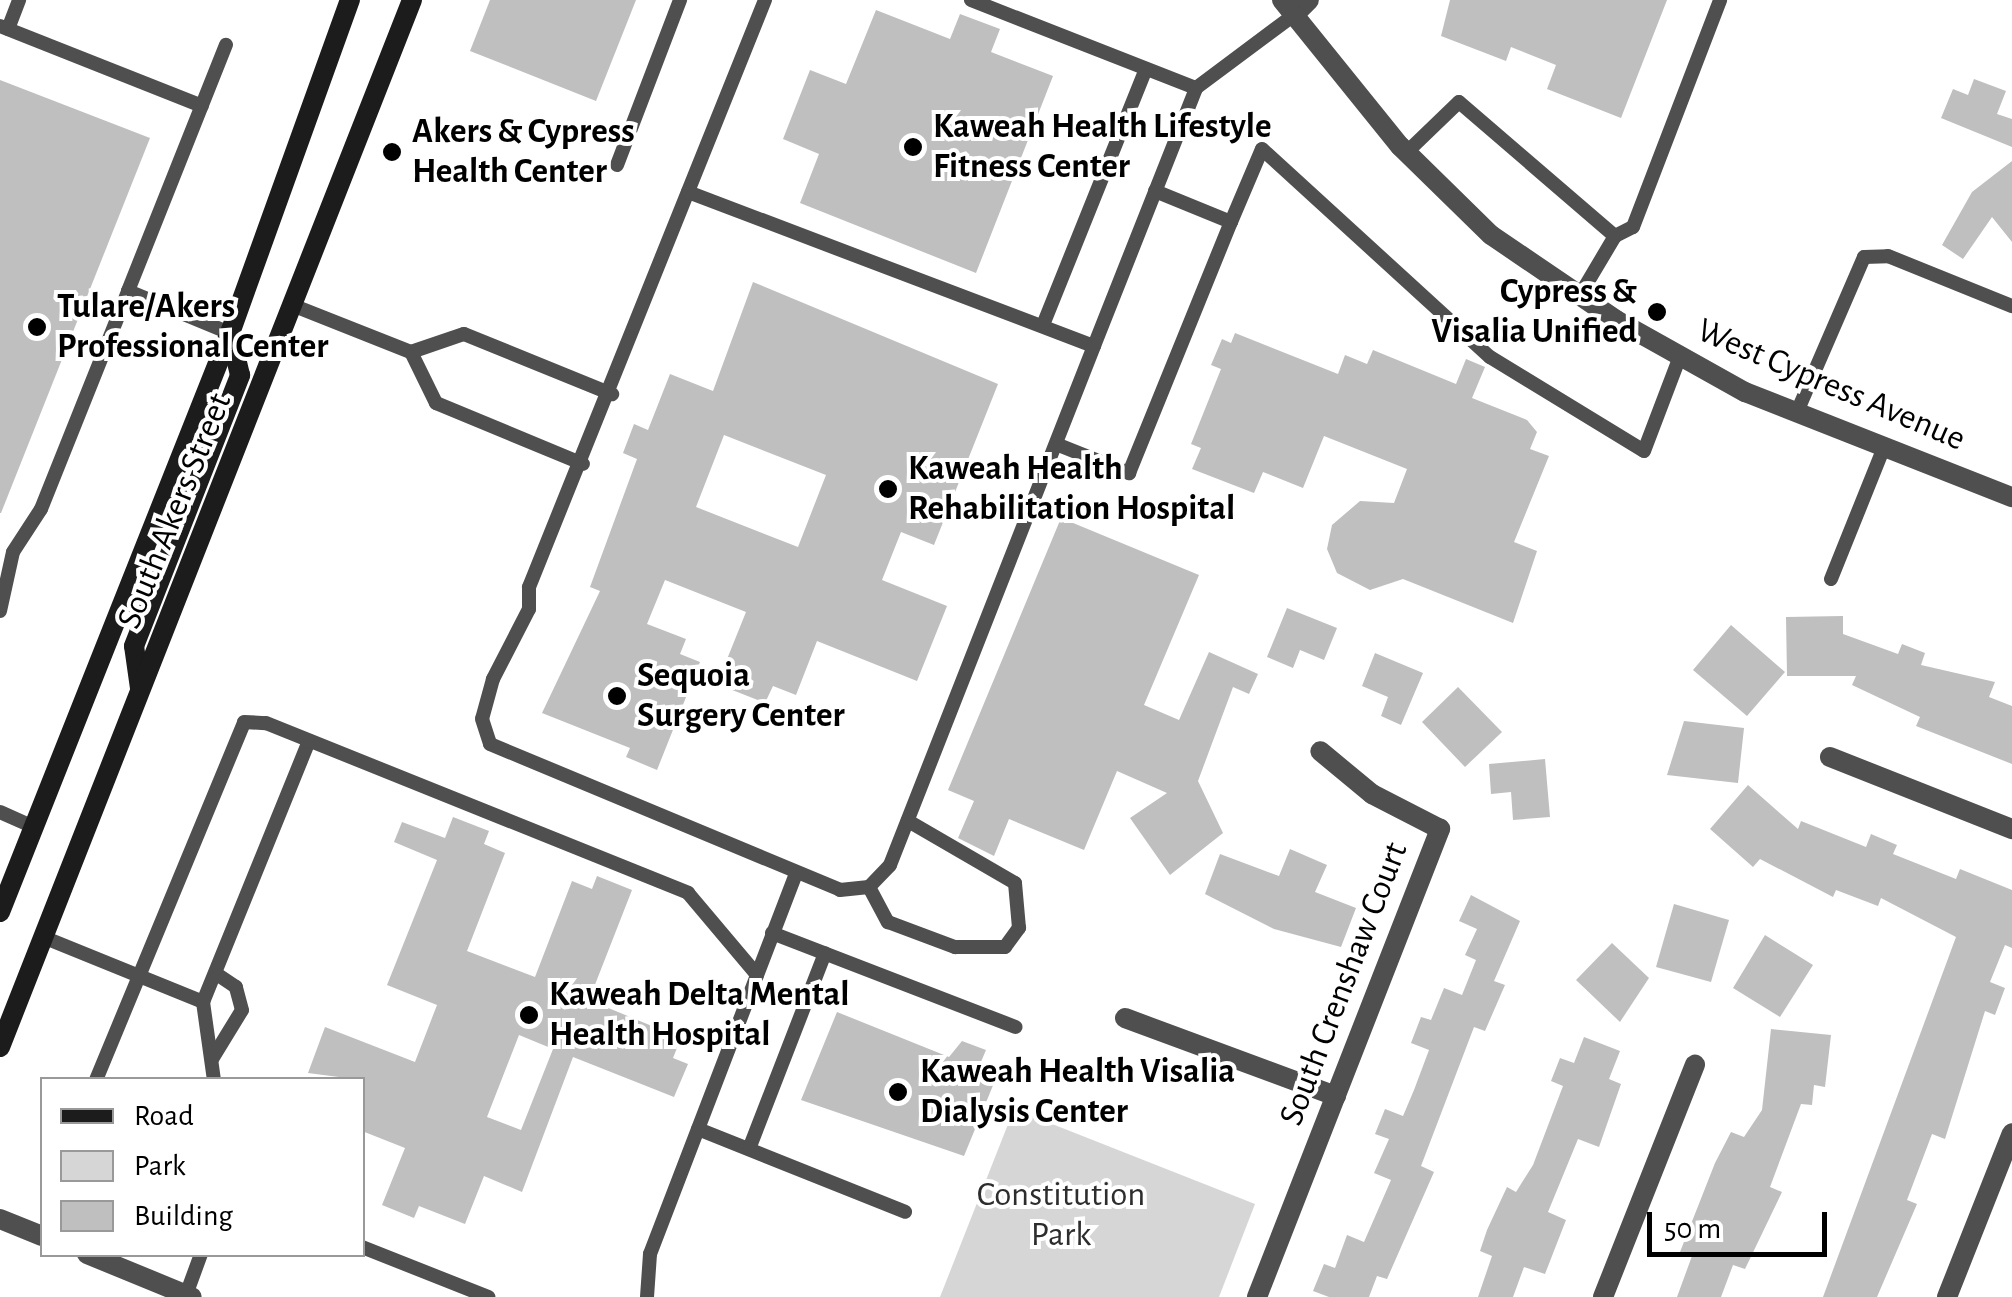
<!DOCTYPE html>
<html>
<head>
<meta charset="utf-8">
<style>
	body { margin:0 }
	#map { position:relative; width:2012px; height:1297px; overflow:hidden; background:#fff; font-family:"Alegreya Sans",sans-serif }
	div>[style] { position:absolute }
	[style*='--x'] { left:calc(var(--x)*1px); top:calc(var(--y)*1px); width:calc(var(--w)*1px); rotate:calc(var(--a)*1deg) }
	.green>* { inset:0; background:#d6d6d6 }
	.building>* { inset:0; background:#bfbfbf }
	.service>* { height:14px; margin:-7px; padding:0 7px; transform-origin:7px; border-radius:7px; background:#4f4f4f }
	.minor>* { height:20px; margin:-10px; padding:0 10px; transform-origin:10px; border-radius:10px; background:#4f4f4f }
	.tertiary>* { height:20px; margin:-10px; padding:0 10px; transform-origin:10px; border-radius:10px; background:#4f4f4f }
	.secondary>* { height:20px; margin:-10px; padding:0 10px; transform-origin:10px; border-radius:10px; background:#1c1c1c }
	.dots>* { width:28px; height:28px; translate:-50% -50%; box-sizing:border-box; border:5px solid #fff; border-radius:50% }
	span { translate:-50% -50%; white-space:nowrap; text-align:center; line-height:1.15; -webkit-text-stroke:8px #fff; paint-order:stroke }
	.poi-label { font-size:35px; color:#000; font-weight:700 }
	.left { translate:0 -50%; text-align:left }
	.right { translate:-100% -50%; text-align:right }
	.street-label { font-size:35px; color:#000 }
	.park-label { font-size:35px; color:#2d2d2d }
	.legend { position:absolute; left:40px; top:1077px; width:325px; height:180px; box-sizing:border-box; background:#fff; border:2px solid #999; margin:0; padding:12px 18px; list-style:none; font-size:30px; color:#000 }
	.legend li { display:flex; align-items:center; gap:20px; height:50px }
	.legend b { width:50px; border:2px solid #999 }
	.scale { position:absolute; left:1647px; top:1212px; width:180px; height:45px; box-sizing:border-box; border:5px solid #000; border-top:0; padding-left:12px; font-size:30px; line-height:35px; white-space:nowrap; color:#000; -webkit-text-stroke:8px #fff; paint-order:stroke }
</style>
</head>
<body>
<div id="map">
	<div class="green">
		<div style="clip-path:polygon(1014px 1109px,1255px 1204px,1219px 1297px,940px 1297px)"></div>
	</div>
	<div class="building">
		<div style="clip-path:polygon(490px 0,636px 0,596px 101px,470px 51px)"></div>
		<div style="clip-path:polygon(1450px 0,1667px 0,1621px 118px,1547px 89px,1556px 65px,1511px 47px,1506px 61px,1441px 36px)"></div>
		<div style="clip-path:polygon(876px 10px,950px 39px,960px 14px,1000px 29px,991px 52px,1053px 76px,976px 273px,800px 203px,819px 154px,783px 139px,810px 70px,846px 84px)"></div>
		<div style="clip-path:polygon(1974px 79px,2006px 91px,1997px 114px,2012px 119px,2012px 147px,1941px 118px,1953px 89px,1968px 95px)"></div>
		<div style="clip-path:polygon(0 80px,150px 138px,1px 513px,0 513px)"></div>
		<div style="clip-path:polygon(2012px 161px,2012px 242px,1992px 217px,1963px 259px,1942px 245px,1972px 192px)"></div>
		<div style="clip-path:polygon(evenodd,753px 282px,998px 384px,934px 545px,901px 532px,882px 580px,947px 606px,917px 681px,817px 641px,796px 695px,773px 686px,765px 703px,717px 684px,746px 612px,665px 580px,647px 624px,686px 639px,680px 654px,700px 662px,657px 770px,626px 757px,630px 748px,542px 713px,600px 591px,590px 587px,637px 459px,623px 453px,634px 424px,648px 430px,670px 374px,713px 391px,753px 282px,724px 435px,826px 475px,798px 547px,696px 507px,724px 435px)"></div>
		<div style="clip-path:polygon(1235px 333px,1338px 374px,1345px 355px,1367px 364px,1373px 350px,1456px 384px,1466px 359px,1485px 367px,1472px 398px,1527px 420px,1537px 432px,1530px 449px,1549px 456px,1514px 542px,1537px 551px,1513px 623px,1403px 579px,1370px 590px,1337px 573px,1327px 549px,1332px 525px,1360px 501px,1394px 503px,1407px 469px,1324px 436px,1303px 488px,1263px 472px,1254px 493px,1192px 469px,1201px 448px,1191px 444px,1221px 369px,1211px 365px,1222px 339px,1231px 343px)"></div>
		<div style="clip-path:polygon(1061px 518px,1199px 575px,1144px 705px,1179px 720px,1209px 652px,1258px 674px,1249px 694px,1233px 687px,1198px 781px,1223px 833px,1170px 875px,1130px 818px,1167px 793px,1117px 771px,1084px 850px,1009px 819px,994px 856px,958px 838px,974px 801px,948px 790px)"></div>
		<div style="clip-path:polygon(1287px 608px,1337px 628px,1324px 660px,1300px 650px,1293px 668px,1267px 657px)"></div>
		<div style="clip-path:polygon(1843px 616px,1843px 634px,1898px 654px,1902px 644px,1925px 653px,1921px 665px,1995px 682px,1989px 697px,2012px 706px,2012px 764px,1916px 726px,1920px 717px,1852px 685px,1856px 676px,1787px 676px,1786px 617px)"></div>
		<div style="clip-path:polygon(1731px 625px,1785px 672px,1747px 716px,1693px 670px)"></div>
		<div style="clip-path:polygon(1375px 653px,1423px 673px,1401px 725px,1381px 716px,1388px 697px,1362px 686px)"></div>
		<div style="clip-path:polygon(1458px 687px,1502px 732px,1465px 767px,1422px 722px)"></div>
		<div style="clip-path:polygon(1684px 721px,1744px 728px,1738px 783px,1667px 775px)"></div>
		<div style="clip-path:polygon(1545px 759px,1550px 817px,1513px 820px,1511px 792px,1491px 794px,1489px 764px)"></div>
		<div style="clip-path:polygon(1748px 785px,1798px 829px,1801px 821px,1866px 847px,1871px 834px,1897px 845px,1893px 854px,1956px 879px,1960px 869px,2012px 890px,2012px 948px,2005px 945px,1990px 982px,2005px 988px,1995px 1015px,1985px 1011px,1945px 1139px,1932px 1134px,1907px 1200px,1917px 1204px,1877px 1297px,1823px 1297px,1956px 937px,1881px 898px,1878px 906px,1836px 890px,1833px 897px,1760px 859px,1753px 867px,1710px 829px)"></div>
		<div style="clip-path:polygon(evenodd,453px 817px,489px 831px,484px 844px,505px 853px,467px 951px,535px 977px,572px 881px,592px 889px,597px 876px,632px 890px,589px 1000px,681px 1038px,673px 1058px,688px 1064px,674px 1097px,573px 1057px,522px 1192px,484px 1176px,465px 1224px,419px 1206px,414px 1218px,382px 1205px,405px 1148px,362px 1131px,362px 1080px,308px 1073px,325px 1027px,415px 1062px,437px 1005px,387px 985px,437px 860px,394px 842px,402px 822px,445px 838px,453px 817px,519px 1035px,553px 1049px,521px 1130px,487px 1117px,519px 1035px)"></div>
		<div style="clip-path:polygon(1290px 849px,1327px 865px,1315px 892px,1356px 908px,1341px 947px,1274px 929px,1205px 894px,1220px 854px,1279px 876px)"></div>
		<div style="clip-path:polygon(1471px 895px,1520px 921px,1494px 981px,1505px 985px,1485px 1031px,1474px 1027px,1421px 1166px,1434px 1172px,1387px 1279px,1377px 1276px,1369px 1297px,1329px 1297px,1313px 1291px,1324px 1264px,1335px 1268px,1347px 1235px,1364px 1242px,1391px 1180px,1374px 1173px,1389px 1139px,1375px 1134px,1385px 1109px,1403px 1116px,1414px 1090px,1429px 1050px,1411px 1043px,1421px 1017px,1431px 1020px,1444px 988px,1462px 995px,1476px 960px,1465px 955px,1477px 929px,1459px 921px)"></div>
		<div style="clip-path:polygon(1674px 904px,1729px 920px,1711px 982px,1656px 967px)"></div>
		<div style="clip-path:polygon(1765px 935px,1813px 965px,1780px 1017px,1733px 988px)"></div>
		<div style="clip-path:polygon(1612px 943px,1649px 978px,1620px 1022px,1576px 980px)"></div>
		<div style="clip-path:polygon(837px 1012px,949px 1057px,962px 1041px,986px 1050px,975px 1076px,994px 1083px,964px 1156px,801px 1100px)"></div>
		<div style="clip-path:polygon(1771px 1029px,1831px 1035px,1825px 1087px,1814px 1085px,1812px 1105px,1801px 1104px,1770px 1187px,1782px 1192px,1745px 1269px,1733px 1265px,1721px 1297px,1677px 1297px,1692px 1256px,1680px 1252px,1715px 1163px,1731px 1132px,1744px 1137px,1762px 1110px)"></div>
		<div style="clip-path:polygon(1584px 1037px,1620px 1051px,1609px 1079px,1621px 1084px,1599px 1147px,1578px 1139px,1548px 1212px,1566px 1220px,1545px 1274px,1524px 1267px,1513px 1297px,1478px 1297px,1492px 1256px,1480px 1251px,1487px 1230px,1507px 1187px,1516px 1192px,1533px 1165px,1563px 1086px,1551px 1081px,1560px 1058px,1574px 1063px)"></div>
	</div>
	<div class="service">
		<div style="--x:765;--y:0;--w:633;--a:111.9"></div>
		<div style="--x:529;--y:587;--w:22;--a:90"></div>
		<div style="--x:529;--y:609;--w:79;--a:117.2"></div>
		<div style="--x:493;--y:679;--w:41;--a:105.4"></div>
		<div style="--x:482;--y:719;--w:26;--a:72"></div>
		<div style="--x:490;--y:744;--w:379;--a:22.6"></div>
		<div style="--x:840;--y:890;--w:29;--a:-6"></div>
		<div style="--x:869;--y:887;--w:30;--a:-46"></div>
		<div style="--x:890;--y:865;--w:558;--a:-68.54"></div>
		<div style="--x:971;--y:0;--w:242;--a:21.4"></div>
		<div style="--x:0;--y:26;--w:217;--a:21.6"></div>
		<div style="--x:8;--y:29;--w:31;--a:-69"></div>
		<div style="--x:1407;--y:152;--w:72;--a:-43.9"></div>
		<div style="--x:1459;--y:102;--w:206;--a:40.7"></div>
		<div style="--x:617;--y:165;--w:177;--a:-69.1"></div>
		<div style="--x:1155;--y:191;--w:82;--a:22.2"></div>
		<div style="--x:1231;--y:222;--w:79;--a:-67"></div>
		<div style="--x:1262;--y:149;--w:309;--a:42.4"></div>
		<div style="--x:1490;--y:357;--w:180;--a:31.4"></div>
		<div style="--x:1644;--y:451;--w:102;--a:-69.2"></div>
		<div style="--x:688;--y:192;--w:434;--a:20.8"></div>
		<div style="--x:1094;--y:346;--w:277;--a:-68.4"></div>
		<div style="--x:1196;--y:88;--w:122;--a:-36.7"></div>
		<div style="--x:128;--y:291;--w:265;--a:-68.3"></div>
		<div style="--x:1580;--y:295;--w:69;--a:-59.3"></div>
		<div style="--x:1615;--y:236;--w:20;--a:-27"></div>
		<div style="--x:1633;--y:227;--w:243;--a:-69"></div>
		<div style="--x:292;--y:305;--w:128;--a:21.6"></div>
		<div style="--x:1043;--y:325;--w:276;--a:-68.1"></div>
		<div style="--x:411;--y:352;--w:57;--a:63.9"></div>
		<div style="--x:436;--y:403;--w:159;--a:22.5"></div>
		<div style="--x:411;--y:352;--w:56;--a:-18.8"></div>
		<div style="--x:464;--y:334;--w:160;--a:22.1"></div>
		<div style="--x:1797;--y:412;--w:169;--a:-66.6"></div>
		<div style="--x:1864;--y:257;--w:24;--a:-2"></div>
		<div style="--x:1888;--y:256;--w:134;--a:22"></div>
		<div style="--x:1056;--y:444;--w:79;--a:21.7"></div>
		<div style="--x:1129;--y:473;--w:271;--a:-67.9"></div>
		<div style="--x:1831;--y:579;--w:142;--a:-68.1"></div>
		<div style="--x:0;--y:611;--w:60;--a:-77.6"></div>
		<div style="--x:13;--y:552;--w:51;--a:-56.9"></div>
		<div style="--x:41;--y:509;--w:235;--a:-68.2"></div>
		<div style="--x:128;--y:291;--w:110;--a:22.4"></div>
		<div style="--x:0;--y:812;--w:36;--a:24"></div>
		<div style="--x:869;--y:887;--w:40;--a:62"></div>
		<div style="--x:888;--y:922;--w:72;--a:20.5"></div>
		<div style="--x:955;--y:947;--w:50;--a:0"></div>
		<div style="--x:1005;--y:947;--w:24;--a:-54"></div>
		<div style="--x:1019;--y:928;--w:45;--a:-95.1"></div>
		<div style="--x:1015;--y:883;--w:124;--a:-149.9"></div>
		<div style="--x:772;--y:933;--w:261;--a:21.1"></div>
		<div style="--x:43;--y:937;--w:173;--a:22.1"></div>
		<div style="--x:203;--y:1002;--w:79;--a:82"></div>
		<div style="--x:203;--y:1002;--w:282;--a:-67.9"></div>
		<div style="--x:212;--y:1059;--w:57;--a:-58.5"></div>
		<div style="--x:242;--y:1010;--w:24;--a:-105"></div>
		<div style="--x:236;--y:987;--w:22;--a:-146"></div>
		<div style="--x:96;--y:1080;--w:387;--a:-67.5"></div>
		<div style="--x:244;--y:722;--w:22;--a:3"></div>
		<div style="--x:266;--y:723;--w:455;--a:21.9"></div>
		<div style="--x:688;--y:893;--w:107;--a:49.9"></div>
		<div style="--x:698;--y:1129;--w:223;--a:21.8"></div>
		<div style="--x:749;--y:1149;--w:210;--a:-68.8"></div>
		<div style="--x:362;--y:1247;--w:136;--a:21.6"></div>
		<div style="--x:186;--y:1295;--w:44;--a:-69.9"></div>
		<div style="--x:647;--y:1297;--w:43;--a:-86"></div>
		<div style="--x:650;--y:1254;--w:408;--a:-69"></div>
	</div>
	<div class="minor">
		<div style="--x:1294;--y:15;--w:21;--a:-45"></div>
		<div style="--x:1830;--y:757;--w:196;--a:21.6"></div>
		<div style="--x:1125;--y:1018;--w:225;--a:20.3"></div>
		<div style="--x:1257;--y:1297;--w:503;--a:-68.64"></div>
		<div style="--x:1440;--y:829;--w:76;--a:-152.8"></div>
		<div style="--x:1372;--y:794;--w:67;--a:-140.4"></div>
		<div style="--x:1603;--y:1297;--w:250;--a:-68.4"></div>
		<div style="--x:1947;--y:1297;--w:176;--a:-68.4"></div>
	</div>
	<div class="tertiary">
		<div style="--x:1282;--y:0;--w:188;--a:51.1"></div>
		<div style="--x:1400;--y:146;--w:127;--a:44.4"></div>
		<div style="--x:1491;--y:235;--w:151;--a:34.2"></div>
		<div style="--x:1616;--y:320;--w:148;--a:29.2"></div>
		<div style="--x:1745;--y:392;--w:287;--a:21.5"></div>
		<div style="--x:0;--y:1219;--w:45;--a:22"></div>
		<div style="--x:87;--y:1254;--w:113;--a:22.3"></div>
	</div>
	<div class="secondary">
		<div style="--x:140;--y:688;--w:42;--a:-98.1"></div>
		<div style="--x:134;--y:646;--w:291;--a:-68.6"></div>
		<div style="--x:240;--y:375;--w:43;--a:-103.4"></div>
		<div style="--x:0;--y:912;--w:623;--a:-68.34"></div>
		<div style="--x:230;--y:333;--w:354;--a:-70.2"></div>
		<div style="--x:0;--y:1047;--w:1125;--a:-68.52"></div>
	</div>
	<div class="dots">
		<div style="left:913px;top:147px;background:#000"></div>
		<div style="left:392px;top:152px;background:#000"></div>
		<div style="left:1657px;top:312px;background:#000"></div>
		<div style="left:37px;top:327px;background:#000"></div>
		<div style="left:888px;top:489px;background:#000"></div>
		<div style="left:617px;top:696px;background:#000"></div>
		<div style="left:529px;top:1015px;background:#000"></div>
		<div style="left:898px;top:1092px;background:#000"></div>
	</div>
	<div class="poi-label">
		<span class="left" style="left:933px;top:147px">Kaweah Health Lifestyle<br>Fitness Center</span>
		<span class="left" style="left:412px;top:152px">Akers &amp; Cypress<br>Health Center</span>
		<span class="right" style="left:1637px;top:312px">Cypress &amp;<br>Visalia Unified</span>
		<span class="left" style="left:57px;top:327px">Tulare/Akers<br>Professional Center</span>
		<span class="left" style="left:908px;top:489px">Kaweah Health<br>Rehabilitation Hospital</span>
		<span class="left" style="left:637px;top:696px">Sequoia<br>Surgery Center</span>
		<span class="left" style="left:549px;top:1015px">Kaweah Delta Mental<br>Health Hospital</span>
		<span class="left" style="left:920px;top:1092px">Kaweah Health Visalia<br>Dialysis Center</span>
	</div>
	<div class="street-label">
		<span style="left:1831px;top:385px;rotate:23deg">West Cypress Avenue</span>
		<span style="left:175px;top:511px;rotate:-68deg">South Akers Street</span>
		<span style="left:1344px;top:984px;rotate:-69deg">South Crenshaw Court</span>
	</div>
	<div class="park-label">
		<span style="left:1061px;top:1215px">Constitution<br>Park</span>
	</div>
	<ul class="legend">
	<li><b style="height:12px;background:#1c1c1c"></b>Road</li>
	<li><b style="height:28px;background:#d6d6d6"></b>Park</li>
	<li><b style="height:28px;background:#bfbfbf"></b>Building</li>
	</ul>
	<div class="scale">50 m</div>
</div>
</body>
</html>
